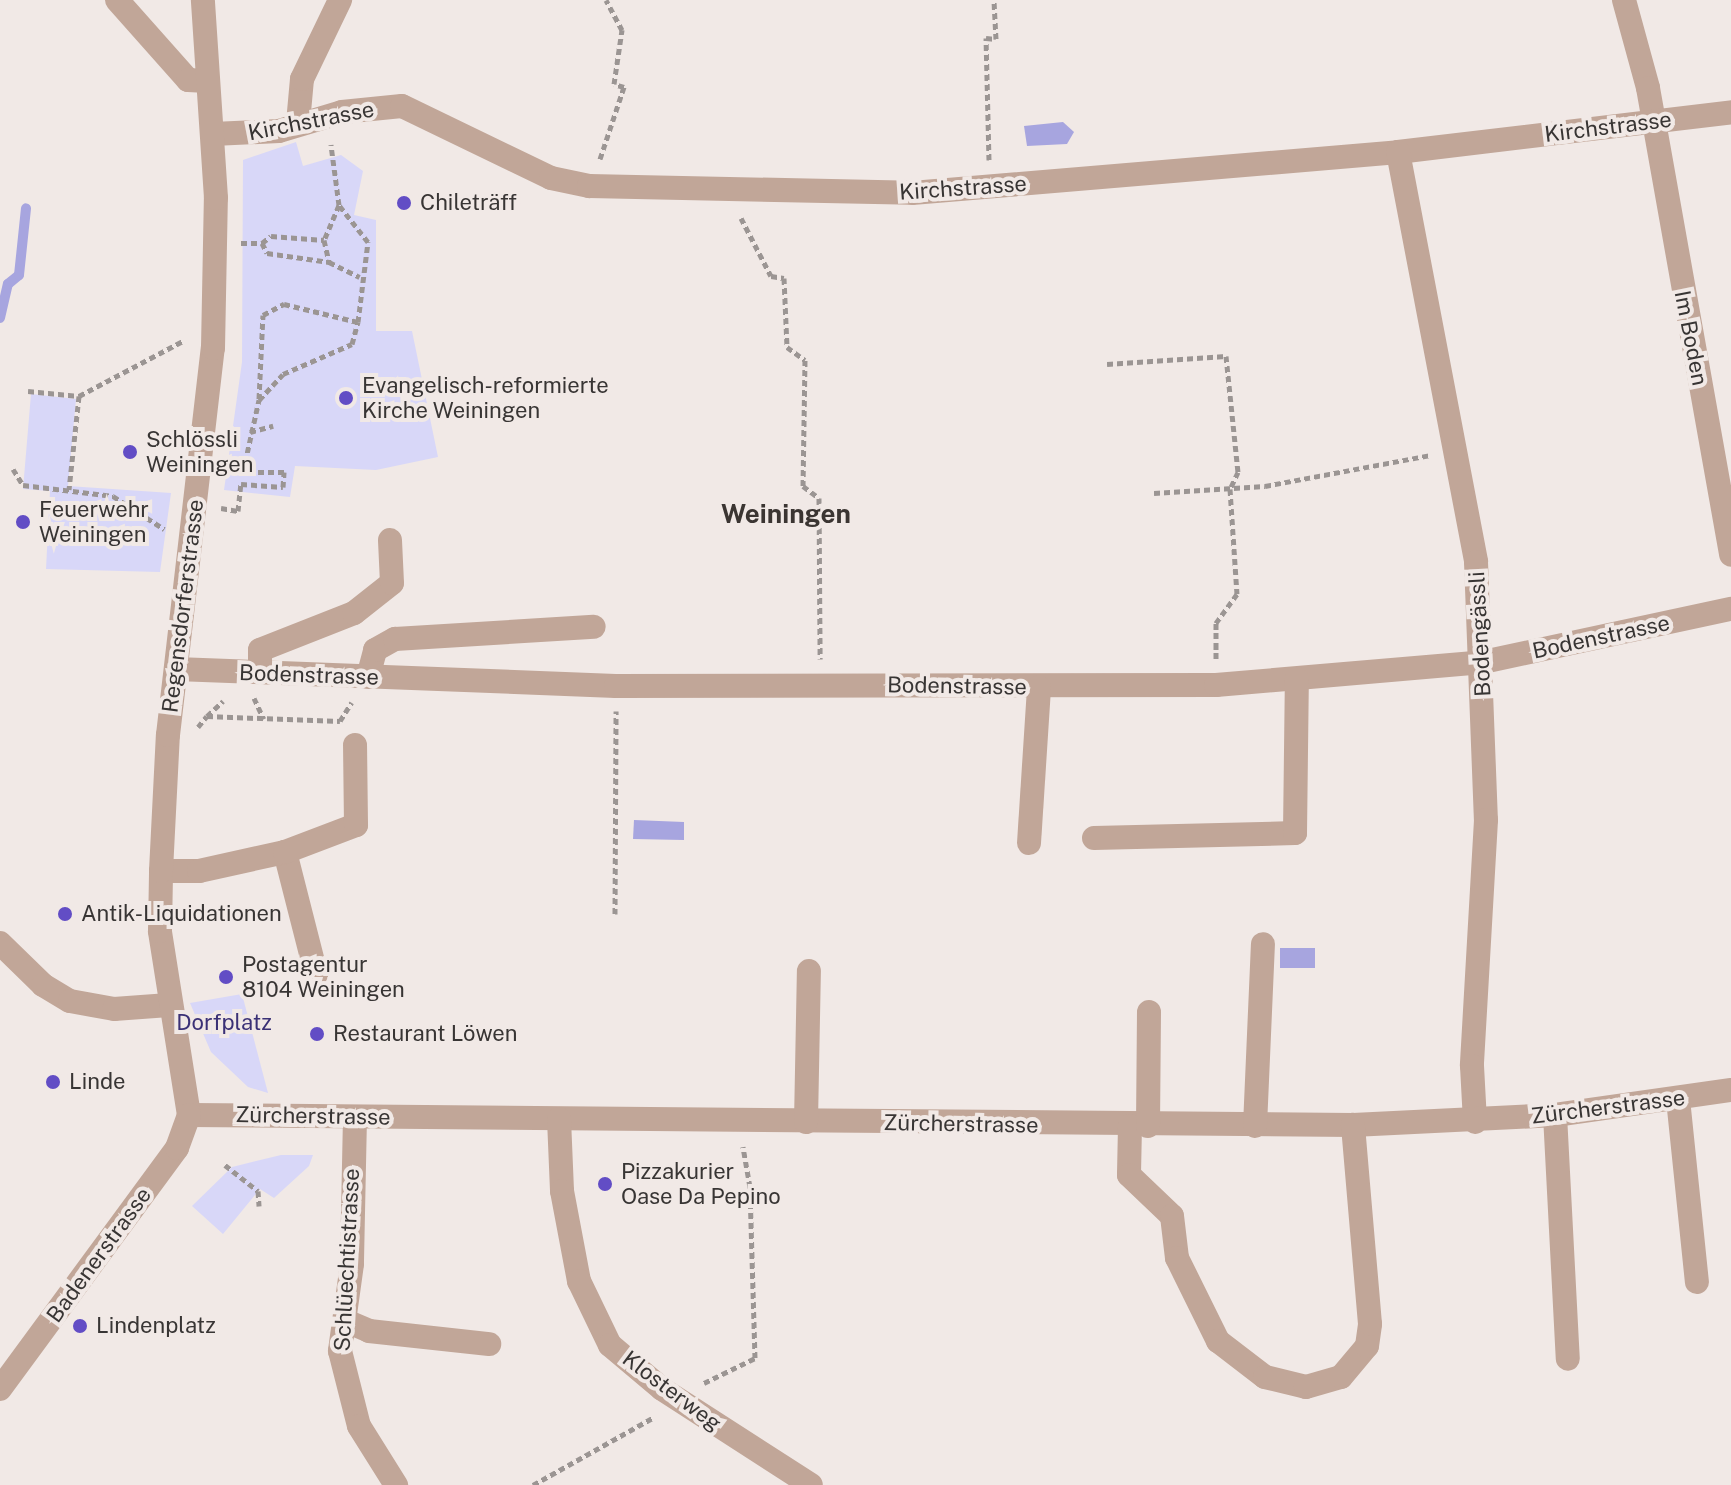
<!DOCTYPE html>
<html>
<head>
<meta charset="utf-8">
<style>
	body { margin:0 }
	#map { position:relative; width:1731px; height:1485px; overflow:hidden; background:#f1e9e6; font-family:"Public Sans",sans-serif }
	div>[style] { position:absolute }
	[style*='--x'] { left:calc(var(--x)*1px); top:calc(var(--y)*1px); width:calc(var(--w)*1px); rotate:calc(var(--a)*1deg) }
	.green>* { inset:0; background:#d8d7f8 }
	.water>* { inset:0; background:#a7a5df }
	.stream>* { height:10px; margin:-5px; padding:0 5px; transform-origin:5px; border-radius:5px; background:#a7a5df }
	.path>* { height:5px; margin-top:-2.5px; transform-origin:0; background:repeating-linear-gradient(90deg,#9b9593 0 6px,transparent 0 10px) }
	.minor>* { height:24px; margin:-12px; padding:0 12px; transform-origin:12px; border-radius:12px; background:#c1a698 }
	.dots>* { width:22px; height:22px; translate:-50% -50%; box-sizing:border-box; border:4px solid #f1e9e6; border-radius:50% }
	span { translate:-50% -50%; white-space:nowrap; text-align:center; line-height:1.15; -webkit-text-stroke:8px #f1e9e6; paint-order:stroke }
	.street-label { font-size:22px; color:#383534 }
	.poi-label { font-size:22px; color:#383534 }
	.left { translate:0 -50%; text-align:left }
	.park-label { font-size:22px; color:#3b3176 }
	.quarter-label { font-size:26px; color:#3b3532; font-weight:700 }
</style>
</head>
<body>
<div id="map">
	<div class="green">
		<div style="clip-path:polygon(296px 142px,303px 166px,341px 155px,363px 171px,354px 215px,376px 220px,376px 331px,412px 331px,438px 457px,376px 470px,295px 466px,290px 497px,224px 490px,242px 362px,243px 160px)"></div>
		<div style="clip-path:polygon(31px 394px,76px 399px,68px 486px,171px 493px,160px 572px,46px 569px,50px 491px,23px 489px)"></div>
		<div style="clip-path:polygon(242px 994px,268px 1093px,248px 1087px,211px 1052px,190px 1003px)"></div>
		<div style="clip-path:polygon(281px 1155px,313px 1155px,309px 1166px,274px 1198px,260px 1189px,223px 1234px,192px 1206px,232px 1167px)"></div>
	</div>
	<div class="water">
		<div style="clip-path:polygon(1063px 122px,1074px 132px,1067px 144px,1027px 146px,1024px 126px)"></div>
		<div style="clip-path:polygon(634px 820px,684px 822px,684px 840px,633px 839px)"></div>
		<div style="clip-path:polygon(1280px 948px,1315px 948px,1315px 968px,1280px 968px)"></div>
	</div>
	<div class="stream">
		<div style="--x:0;--y:318;--w:35;--a:-77"></div>
		<div style="--x:8;--y:284;--w:14;--a:-39"></div>
		<div style="--x:19;--y:275;--w:67;--a:-84"></div>
	</div>
	<div class="path">
		<div style="--x:600;--y:159;--w:76;--a:-71.6"></div>
		<div style="--x:624;--y:87;--w:10;--a:-163"></div>
		<div style="--x:614;--y:84;--w:55;--a:-81.6"></div>
		<div style="--x:622;--y:30;--w:34;--a:-118"></div>
		<div style="--x:989;--y:160;--w:122;--a:-91.4"></div>
		<div style="--x:986;--y:38;--w:10;--a:6"></div>
		<div style="--x:996;--y:39;--w:39;--a:-93"></div>
		<div style="--x:339;--y:205;--w:38;--a:113"></div>
		<div style="--x:324;--y:240;--w:23;--a:77"></div>
		<div style="--x:329;--y:262;--w:34;--a:26"></div>
		<div style="--x:741;--y:218;--w:65;--a:62.7"></div>
		<div style="--x:771;--y:276;--w:13;--a:9"></div>
		<div style="--x:784;--y:278;--w:69;--a:87.5"></div>
		<div style="--x:787;--y:347;--w:22;--a:36"></div>
		<div style="--x:805;--y:360;--w:126;--a:90.9"></div>
		<div style="--x:803;--y:486;--w:20;--a:37"></div>
		<div style="--x:819;--y:498;--w:161;--a:89.6"></div>
		<div style="--x:241;--y:243;--w:21;--a:0"></div>
		<div style="--x:262;--y:243;--w:11;--a:63"></div>
		<div style="--x:267;--y:253;--w:63;--a:8.3"></div>
		<div style="--x:262;--y:243;--w:11;--a:-38"></div>
		<div style="--x:271;--y:236;--w:53;--a:4.3"></div>
		<div style="--x:1107;--y:364;--w:119;--a:-3.8"></div>
		<div style="--x:1226;--y:356;--w:117;--a:84.1"></div>
		<div style="--x:1238;--y:472;--w:19;--a:115"></div>
		<div style="--x:1230;--y:489;--w:105;--a:86.2"></div>
		<div style="--x:1237;--y:594;--w:36;--a:126"></div>
		<div style="--x:1216;--y:623;--w:37;--a:90"></div>
		<div style="--x:28;--y:391;--w:51;--a:5.6"></div>
		<div style="--x:79;--y:396;--w:94;--a:96.1"></div>
		<div style="--x:79;--y:396;--w:118;--a:-27.9"></div>
		<div style="--x:259;--y:399;--w:84;--a:-87.3"></div>
		<div style="--x:263;--y:315;--w:24;--a:-28"></div>
		<div style="--x:284;--y:304;--w:76;--a:13.7"></div>
		<div style="--x:250;--y:432;--w:24;--a:-15"></div>
		<div style="--x:13;--y:469;--w:19;--a:58"></div>
		<div style="--x:23;--y:485;--w:91;--a:7"></div>
		<div style="--x:113;--y:496;--w:61;--a:32.9"></div>
		<div style="--x:1154;--y:493;--w:111;--a:-3.6"></div>
		<div style="--x:1265;--y:486;--w:168;--a:-10.6"></div>
		<div style="--x:221;--y:508;--w:17;--a:10"></div>
		<div style="--x:238;--y:511;--w:27;--a:-84"></div>
		<div style="--x:241;--y:484;--w:42;--a:4.1"></div>
		<div style="--x:283;--y:487;--w:15;--a:-86"></div>
		<div style="--x:284;--y:472;--w:41;--a:180"></div>
		<div style="--x:243;--y:472;--w:74;--a:-77.5"></div>
		<div style="--x:259;--y:400;--w:35;--a:-47"></div>
		<div style="--x:283;--y:374;--w:75;--a:-23.5"></div>
		<div style="--x:352;--y:344;--w:23;--a:-75"></div>
		<div style="--x:358;--y:322;--w:81;--a:-82.9"></div>
		<div style="--x:368;--y:242;--w:47;--a:-128.1"></div>
		<div style="--x:339;--y:205;--w:61;--a:-97.6"></div>
		<div style="--x:254;--y:698;--w:23;--a:65"></div>
		<div style="--x:207;--y:716;--w:22;--a:-43"></div>
		<div style="--x:198;--y:727;--w:14;--a:-51"></div>
		<div style="--x:207;--y:716;--w:133;--a:2.2"></div>
		<div style="--x:340;--y:721;--w:22;--a:-58"></div>
		<div style="--x:615;--y:914;--w:203;--a:-89.7"></div>
		<div style="--x:225;--y:1165;--w:42;--a:38.2"></div>
		<div style="--x:258;--y:1191;--w:15;--a:86"></div>
		<div style="--x:704;--y:1383;--w:57;--a:-26.1"></div>
		<div style="--x:755;--y:1358;--w:171;--a:-91.7"></div>
		<div style="--x:750;--y:1187;--w:41;--a:-99.9"></div>
		<div style="--x:533;--y:1485;--w:139;--a:-29.3"></div>
	</div>
	<div class="minor">
		<div style="--x:117;--y:0;--w:107;--a:48.4"></div>
		<div style="--x:188;--y:80;--w:19;--a:3"></div>
		<div style="--x:1624;--y:0;--w:91;--a:74.7"></div>
		<div style="--x:1648;--y:88;--w:474;--a:79.9"></div>
		<div style="--x:298;--y:123;--w:44;--a:-84.8"></div>
		<div style="--x:302;--y:79;--w:88;--a:-64.3"></div>
		<div style="--x:213;--y:134;--w:66;--a:-2.6"></div>
		<div style="--x:279;--y:131;--w:66;--a:-16.8"></div>
		<div style="--x:342;--y:112;--w:60;--a:-5.7"></div>
		<div style="--x:402;--y:106;--w:165;--a:25.8"></div>
		<div style="--x:551;--y:178;--w:39;--a:12"></div>
		<div style="--x:589;--y:186;--w:323;--a:1.2"></div>
		<div style="--x:912;--y:193;--w:488;--a:-4.8"></div>
		<div style="--x:1398;--y:152;--w:335;--a:-6.8"></div>
		<div style="--x:1398;--y:152;--w:417;--a:79.2"></div>
		<div style="--x:1476;--y:562;--w:258;--a:87.8"></div>
		<div style="--x:1486;--y:820;--w:246;--a:93.3"></div>
		<div style="--x:1472;--y:1066;--w:56;--a:86.9"></div>
		<div style="--x:176;--y:669;--w:440;--a:2.2"></div>
		<div style="--x:616;--y:686;--w:600;--a:-0.1"></div>
		<div style="--x:1216;--y:685;--w:268;--a:-4.9"></div>
		<div style="--x:1483;--y:662;--w:254;--a:-12.1"></div>
		<div style="--x:260;--y:672;--w:22;--a:-90"></div>
		<div style="--x:260;--y:650;--w:101;--a:-21.5"></div>
		<div style="--x:354;--y:613;--w:48;--a:-38.3"></div>
		<div style="--x:392;--y:583;--w:43;--a:-92.7"></div>
		<div style="--x:368;--y:677;--w:28;--a:-75"></div>
		<div style="--x:375;--y:650;--w:23;--a:-29"></div>
		<div style="--x:395;--y:639;--w:199;--a:-3.5"></div>
		<div style="--x:1094;--y:838;--w:201;--a:-1.4"></div>
		<div style="--x:1295;--y:833;--w:154;--a:-89.3"></div>
		<div style="--x:1029;--y:843;--w:156;--a:-86.3"></div>
		<div style="--x:285;--y:852;--w:126;--a:75.7"></div>
		<div style="--x:161;--y:871;--w:38;--a:0"></div>
		<div style="--x:199;--y:871;--w:88;--a:-12.5"></div>
		<div style="--x:285;--y:852;--w:76;--a:-20.8"></div>
		<div style="--x:356;--y:825;--w:80;--a:-90.7"></div>
		<div style="--x:0;--y:943;--w:60;--a:44.3"></div>
		<div style="--x:43;--y:985;--w:31;--a:31"></div>
		<div style="--x:70;--y:1001;--w:45;--a:10.3"></div>
		<div style="--x:114;--y:1009;--w:55;--a:-4.2"></div>
		<div style="--x:1678;--y:1099;--w:184;--a:84.1"></div>
		<div style="--x:189;--y:1115;--w:1164;--a:0.49"></div>
		<div style="--x:1353;--y:1125;--w:202;--a:-2.8"></div>
		<div style="--x:1555;--y:1115;--w:178;--a:-8.1"></div>
		<div style="--x:189;--y:1115;--w:186;--a:-99"></div>
		<div style="--x:160;--y:931;--w:60;--a:-89"></div>
		<div style="--x:161;--y:871;--w:136;--a:-87.1"></div>
		<div style="--x:168;--y:735;--w:390;--a:-83.4"></div>
		<div style="--x:213;--y:348;--w:150;--a:-88.9"></div>
		<div style="--x:216;--y:198;--w:198;--a:-93.8"></div>
		<div style="--x:1555;--y:1115;--w:244;--a:87"></div>
		<div style="--x:355;--y:1117;--w:147;--a:91.2"></div>
		<div style="--x:352;--y:1264;--w:88;--a:97.9"></div>
		<div style="--x:340;--y:1351;--w:77;--a:75.8"></div>
		<div style="--x:359;--y:1426;--w:70;--a:57.9"></div>
		<div style="--x:559;--y:1119;--w:72;--a:87.6"></div>
		<div style="--x:562;--y:1191;--w:92;--a:79.3"></div>
		<div style="--x:579;--y:1281;--w:71;--a:64.2"></div>
		<div style="--x:610;--y:1345;--w:68;--a:40.2"></div>
		<div style="--x:662;--y:1389;--w:177;--a:32.8"></div>
		<div style="--x:806;--y:1122;--w:151;--a:-88.9"></div>
		<div style="--x:1130;--y:1126;--w:49;--a:91.2"></div>
		<div style="--x:1129;--y:1175;--w:59;--a:43.6"></div>
		<div style="--x:1172;--y:1216;--w:42;--a:83.2"></div>
		<div style="--x:1177;--y:1258;--w:93;--a:63.7"></div>
		<div style="--x:1218;--y:1341;--w:59;--a:37.5"></div>
		<div style="--x:1265;--y:1377;--w:42;--a:13.7"></div>
		<div style="--x:1306;--y:1387;--w:36;--a:-16"></div>
		<div style="--x:1341;--y:1377;--w:40;--a:-50"></div>
		<div style="--x:1367;--y:1346;--w:22;--a:-82"></div>
		<div style="--x:1370;--y:1324;--w:200;--a:-94.9"></div>
		<div style="--x:1148;--y:1126;--w:114;--a:-89.5"></div>
		<div style="--x:1255;--y:1126;--w:182;--a:-87.5"></div>
		<div style="--x:346;--y:1321;--w:25;--a:23"></div>
		<div style="--x:369;--y:1331;--w:121;--a:6.2"></div>
		<div style="--x:0;--y:1389;--w:299;--a:-53.7"></div>
		<div style="--x:177;--y:1148;--w:35;--a:-70"></div>
	</div>
	<div class="dots">
		<div style="left:404px;top:203px;background:#624dc5"></div>
		<div style="left:346px;top:398px;background:#624dc5"></div>
		<div style="left:130px;top:452px;background:#624dc5"></div>
		<div style="left:23px;top:522px;background:#624dc5"></div>
		<div style="left:65px;top:914px;background:#624dc5"></div>
		<div style="left:226px;top:977px;background:#624dc5"></div>
		<div style="left:317px;top:1034px;background:#624dc5"></div>
		<div style="left:53px;top:1082px;background:#624dc5"></div>
		<div style="left:605px;top:1184px;background:#624dc5"></div>
		<div style="left:80px;top:1326px;background:#624dc5"></div>
	</div>
	<div class="street-label">
		<span style="left:311px;top:121px;rotate:-11deg">Kirchstrasse</span>
		<span style="left:1608px;top:127px;rotate:-7deg">Kirchstrasse</span>
		<span style="left:963px;top:188px;rotate:-4deg">Kirchstrasse</span>
		<span style="left:1691px;top:338px;rotate:79deg">Im Boden</span>
		<span style="left:183px;top:606px;rotate:-83deg">Regensdorferstrasse</span>
		<span style="left:1480px;top:634px;rotate:-93deg">Bodengässli</span>
		<span style="left:1601px;top:637px;rotate:-12deg">Bodenstrasse</span>
		<span style="left:309px;top:675px;rotate:2deg">Bodenstrasse</span>
		<span style="left:957px;top:686px;rotate:1deg">Bodenstrasse</span>
		<span style="left:1608px;top:1107px;rotate:-7deg">Zürcherstrasse</span>
		<span style="left:313px;top:1116px;rotate:1deg">Zürcherstrasse</span>
		<span style="left:961px;top:1124px;rotate:1deg">Zürcherstrasse</span>
		<span style="left:99px;top:1255px;rotate:-54deg">Badenerstrasse</span>
		<span style="left:347px;top:1260px;rotate:-87deg">Schlüechtistrasse</span>
		<span style="left:672px;top:1391px;rotate:37deg">Klosterweg</span>
	</div>
	<div class="poi-label">
		<span class="left" style="left:420px;top:203px">Chileträff</span>
		<span class="left" style="left:362px;top:398px">Evangelisch-reformierte<br>Kirche Weiningen</span>
		<span class="left" style="left:146px;top:452px">Schlössli<br>Weiningen</span>
		<span class="left" style="left:39px;top:522px">Feuerwehr<br>Weiningen</span>
		<span class="left" style="left:81px;top:914px">Antik-Liquidationen</span>
		<span class="left" style="left:242px;top:977px">Postagentur<br>8104 Weiningen</span>
		<span class="left" style="left:333px;top:1034px">Restaurant Löwen</span>
		<span class="left" style="left:69px;top:1082px">Linde</span>
		<span class="left" style="left:621px;top:1184px">Pizzakurier<br>Oase Da Pepino</span>
		<span class="left" style="left:96px;top:1326px">Lindenplatz</span>
	</div>
	<div class="park-label">
		<span style="left:224px;top:1023px">Dorfplatz</span>
	</div>
	<div class="quarter-label">
		<span style="left:786px;top:514px">Weiningen</span>
	</div>
</div>
</body>
</html>
